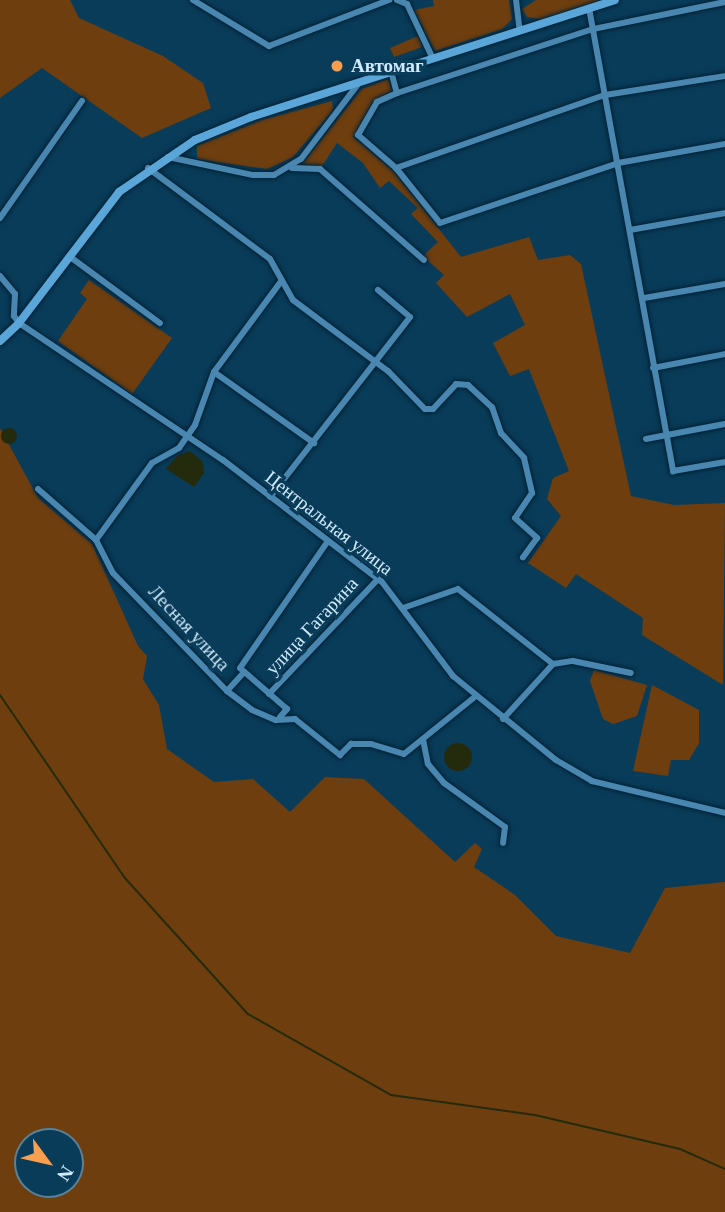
<!DOCTYPE html>
<html>
<head>
<meta charset="utf-8">
<style>
	body { margin:0 }
	#map { position:relative; width:725px; height:1212px; overflow:hidden; background:#093c59; font-family:"Times New Roman",serif }
	div>[style] { position:absolute }
	[style*='--x'] { left:calc(var(--x)*1px); top:calc(var(--y)*1px); width:calc(var(--w)*1px); rotate:calc(var(--a)*1deg) }
	.green>* { inset:0; background:#6e3e0f }
	.water>* { inset:0; background:#242b0d }
	.round { border-radius:50% }
	.stream>* { height:2px; margin:-1px; padding:0 1px; transform-origin:1px; border-radius:1px; background:#242b0d }
	.roads { filter:drop-shadow(0 0 2px #012236) drop-shadow(0 0 2px #012236) }
	.minor>* { height:6px; margin:-3px; padding:0 3px; transform-origin:3px; border-radius:3px; background:#4987b0 }
	.major>* { height:8px; margin:-4px; padding:0 4px; transform-origin:4px; border-radius:4px; background:#5aa6d8 }
	.dots>* { width:19px; height:19px; translate:-50% -50%; box-sizing:border-box; border:4px solid #093c59; border-radius:50% }
	span { translate:-50% -50%; white-space:nowrap; text-align:center; line-height:1.15; -webkit-text-stroke:7px #093c59; paint-order:stroke }
	.poi-label { font-size:19px; color:#d1eafc; font-weight:700 }
	.left { translate:0 -50%; text-align:left }
	.street-label { font-size:19px; color:#d1eafc }
	.north { position:absolute; left:14px; top:1128px; width:70px; height:70px; box-sizing:border-box; background:#093c59; border:2px solid #59829a; border-radius:50%; rotate:123deg; font-size:19px; font-weight:700; line-height:28px; text-align:center; color:#d1eafc }
	.north::after { content:''; display:block; margin:auto; width:24px; height:32px; background:#fa9f4e; clip-path:polygon(50% 0,100% 100%,50% 72%,0 100%) }
</style>
</head>
<body>
<div id="map">
	<div class="green">
		<div style="clip-path:polygon(0 0,70px 0,79px 18px,163px 56px,203px 83px,211px 108px,142px 138px,42px 68px,0 98px)"></div>
		<div style="clip-path:polygon(433px 0,509px 0,512px 19px,502px 29px,435px 51px,414px 10px,434px 6px)"></div>
		<div style="clip-path:polygon(536px 0,601px 0,541px 19px,527px 17px,522px 9px)"></div>
		<div style="clip-path:polygon(418px 36px,422px 47px,394px 57px,390px 48px)"></div>
		<div style="clip-path:polygon(388px 79px,392px 91px,373px 101px,353px 137px,393px 171px,461px 257px,529px 237px,538px 260px,570px 255px,581px 264px,631px 496px,674px 505px,725px 503px,723px 685px,642px 635px,643px 618px,576px 574px,566px 588px,528px 563px,561px 516px,547px 499px,553px 478px,569px 471px,529px 369px,510px 376px,493px 343px,525px 325px,510px 294px,467px 317px,436px 283px,444px 275px,423px 256px,438px 242px,411px 214px,418px 208px,389px 181px,380px 188px,363px 163px,337px 143px,322px 166px,302px 164px,362px 89px)"></div>
		<div style="clip-path:polygon(332px 101px,333px 110px,293px 157px,267px 169px,197px 159px,197px 146px,262px 120px)"></div>
		<div style="clip-path:polygon(89px 280px,172px 338px,132px 394px,58px 341px,87px 299px,80px 293px)"></div>
		<div style="clip-path:polygon(evenodd,0 428px,38px 498px,92px 544px,138px 646px,147px 656px,143px 679px,159px 705px,167px 749px,214px 782px,253px 779px,290px 812px,325px 777px,364px 779px,455px 862px,475px 843px,482px 849px,474px 867px,515px 895px,556px 936px,630px 953px,665px 888px,725px 882px,725px 1212px,0 1212px,0 428px,28px 1142px,70px 1142px,70px 1184px,28px 1184px,28px 1142px)"></div>
		<div style="clip-path:polygon(594px 670px,647px 685px,637px 716px,613px 724px,603px 719px,590px 681px)"></div>
		<div style="clip-path:polygon(652px 685px,699px 710px,699px 743px,689px 760px,671px 760px,668px 776px,633px 771px)"></div>
	</div>
	<div class="water">
		<div class="round" style="left:1px;top:428px;width:16px;height:16px"></div>
		<div style="clip-path:polygon(190px 451px,203px 462px,204px 473px,194px 487px,166px 469px,177px 456px)"></div>
		<div class="round" style="left:444px;top:743px;width:28px;height:28px"></div>
	</div>
	<div class="stream">
		<div style="--x:0;--y:695;--w:220;--a:55.7"></div>
		<div style="--x:124;--y:877;--w:185;--a:47.9"></div>
		<div style="--x:248;--y:1014;--w:164;--a:29.5"></div>
		<div style="--x:391;--y:1095;--w:145;--a:7.9"></div>
		<div style="--x:535;--y:1115;--w:149;--a:13.2"></div>
		<div style="--x:680;--y:1149;--w:49;--a:24"></div>
	</div>
	<div class="roads">
		<div class="minor">
			<div style="--x:193;--y:0;--w:89;--a:31.2"></div>
			<div style="--x:269;--y:46;--w:129;--a:-21"></div>
			<div style="--x:397;--y:0;--w:11;--a:22"></div>
			<div style="--x:407;--y:4;--w:61;--a:64.7"></div>
			<div style="--x:516;--y:0;--w:31;--a:83"></div>
			<div style="--x:725;--y:2;--w:135;--a:168.4"></div>
			<div style="--x:593;--y:29;--w:206;--a:161.9"></div>
			<div style="--x:397;--y:93;--w:22;--a:156"></div>
			<div style="--x:377;--y:102;--w:38;--a:120"></div>
			<div style="--x:358;--y:135;--w:50;--a:41"></div>
			<div style="--x:396;--y:168;--w:70;--a:51.3"></div>
			<div style="--x:440;--y:223;--w:188;--a:-18.6"></div>
			<div style="--x:618;--y:163;--w:109;--a:-10.1"></div>
			<div style="--x:589;--y:8;--w:471;--a:79.7"></div>
			<div style="--x:673;--y:471;--w:53;--a:-9.8"></div>
			<div style="--x:391;--y:71;--w:23;--a:75"></div>
			<div style="--x:168;--y:157;--w:87;--a:12"></div>
			<div style="--x:253;--y:175;--w:21;--a:0"></div>
			<div style="--x:274;--y:175;--w:31;--a:-31"></div>
			<div style="--x:301;--y:159;--w:96;--a:-52.7"></div>
			<div style="--x:148;--y:168;--w:152;--a:36.7"></div>
			<div style="--x:270;--y:259;--w:47;--a:60.7"></div>
			<div style="--x:293;--y:300;--w:119;--a:36.8"></div>
			<div style="--x:388;--y:371;--w:53;--a:45.8"></div>
			<div style="--x:425;--y:409;--w:8;--a:0"></div>
			<div style="--x:433;--y:409;--w:34;--a:-47"></div>
			<div style="--x:456;--y:384;--w:12;--a:5"></div>
			<div style="--x:468;--y:385;--w:33;--a:43"></div>
			<div style="--x:492;--y:407;--w:28;--a:71"></div>
			<div style="--x:501;--y:433;--w:34;--a:47"></div>
			<div style="--x:524;--y:458;--w:36;--a:77"></div>
			<div style="--x:532;--y:493;--w:30;--a:124"></div>
			<div style="--x:515;--y:518;--w:30;--a:42"></div>
			<div style="--x:537;--y:538;--w:24;--a:126"></div>
			<div style="--x:292;--y:168;--w:28;--a:2"></div>
			<div style="--x:320;--y:169;--w:138;--a:41.2"></div>
			<div style="--x:396;--y:168;--w:221;--a:-19.3"></div>
			<div style="--x:605;--y:95;--w:121;--a:-9"></div>
			<div style="--x:0;--y:218;--w:143;--a:-55"></div>
			<div style="--x:630;--y:230;--w:97;--a:-10.1"></div>
			<div style="--x:69;--y:256;--w:113;--a:36.4"></div>
			<div style="--x:0;--y:276;--w:23;--a:50"></div>
			<div style="--x:15;--y:294;--w:22;--a:93"></div>
			<div style="--x:14;--y:316;--w:9;--a:54"></div>
			<div style="--x:19;--y:323;--w:246;--a:33.9"></div>
			<div style="--x:223;--y:460;--w:200;--a:37.5"></div>
			<div style="--x:382;--y:582;--w:118;--a:52.9"></div>
			<div style="--x:453;--y:676;--w:133;--a:39.2"></div>
			<div style="--x:556;--y:760;--w:42;--a:30.3"></div>
			<div style="--x:592;--y:781;--w:137;--a:13.5"></div>
			<div style="--x:644;--y:298;--w:82;--a:-9.8"></div>
			<div style="--x:653;--y:368;--w:73;--a:-11"></div>
			<div style="--x:214;--y:372;--w:123;--a:35.4"></div>
			<div style="--x:646;--y:439;--w:80;--a:-10.8"></div>
			<div style="--x:38;--y:489;--w:77;--a:41.3"></div>
			<div style="--x:96;--y:540;--w:37;--a:63"></div>
			<div style="--x:113;--y:573;--w:164;--a:46"></div>
			<div style="--x:227;--y:691;--w:31;--a:37"></div>
			<div style="--x:252;--y:710;--w:26;--a:23"></div>
			<div style="--x:276;--y:720;--w:19;--a:-3"></div>
			<div style="--x:295;--y:719;--w:58;--a:38.7"></div>
			<div style="--x:340;--y:755;--w:16;--a:-45"></div>
			<div style="--x:351;--y:744;--w:20;--a:0"></div>
			<div style="--x:371;--y:744;--w:34;--a:17"></div>
			<div style="--x:404;--y:754;--w:92;--a:-38.9"></div>
			<div style="--x:270;--y:497;--w:228;--a:-52.1"></div>
			<div style="--x:410;--y:317;--w:42;--a:-139.8"></div>
			<div style="--x:96;--y:540;--w:95;--a:-54"></div>
			<div style="--x:152;--y:463;--w:31;--a:-29"></div>
			<div style="--x:179;--y:448;--w:28;--a:-55"></div>
			<div style="--x:195;--y:425;--w:56;--a:-70.3"></div>
			<div style="--x:214;--y:372;--w:114;--a:-53.5"></div>
			<div style="--x:403;--y:608;--w:58;--a:-19.1"></div>
			<div style="--x:458;--y:589;--w:121;--a:38.3"></div>
			<div style="--x:553;--y:664;--w:20;--a:-9"></div>
			<div style="--x:573;--y:661;--w:59;--a:11.7"></div>
			<div style="--x:227;--y:691;--w:25;--a:-48"></div>
			<div style="--x:269;--y:694;--w:158;--a:-46.5"></div>
			<div style="--x:280;--y:717;--w:11;--a:-49"></div>
			<div style="--x:287;--y:709;--w:62;--a:-138.9"></div>
			<div style="--x:240;--y:668;--w:151;--a:-55.3"></div>
			<div style="--x:503;--y:719;--w:74;--a:-47.7"></div>
			<div style="--x:423;--y:739;--w:25;--a:79"></div>
			<div style="--x:428;--y:764;--w:25;--a:50"></div>
			<div style="--x:444;--y:783;--w:75;--a:35.8"></div>
			<div style="--x:505;--y:827;--w:16;--a:97"></div>
		</div>
		<div class="major">
			<div style="--x:0;--y:341;--w:26;--a:-43"></div>
			<div style="--x:19;--y:323;--w:165;--a:-52.6"></div>
			<div style="--x:119;--y:192;--w:92;--a:-34.4"></div>
			<div style="--x:195;--y:140;--w:61;--a:-22.3"></div>
			<div style="--x:251;--y:117;--w:382;--a:-17.8"></div>
		</div>
	</div>
	<div class="dots">
		<div style="left:337px;top:66px;background:#fa9f4e"></div>
	</div>
	<div class="poi-label">
		<span class="left" style="left:351px;top:66px">Автомаг</span>
	</div>
	<div class="street-label">
		<span style="left:329px;top:523px;rotate:38deg">Центральная улица</span>
		<span style="left:312px;top:626px;rotate:-47deg">улица Гагарина</span>
		<span style="left:189px;top:628px;rotate:47deg">Лесная улица</span>
	</div>
	<div class="north">N</div>
</div>
</body>
</html>
